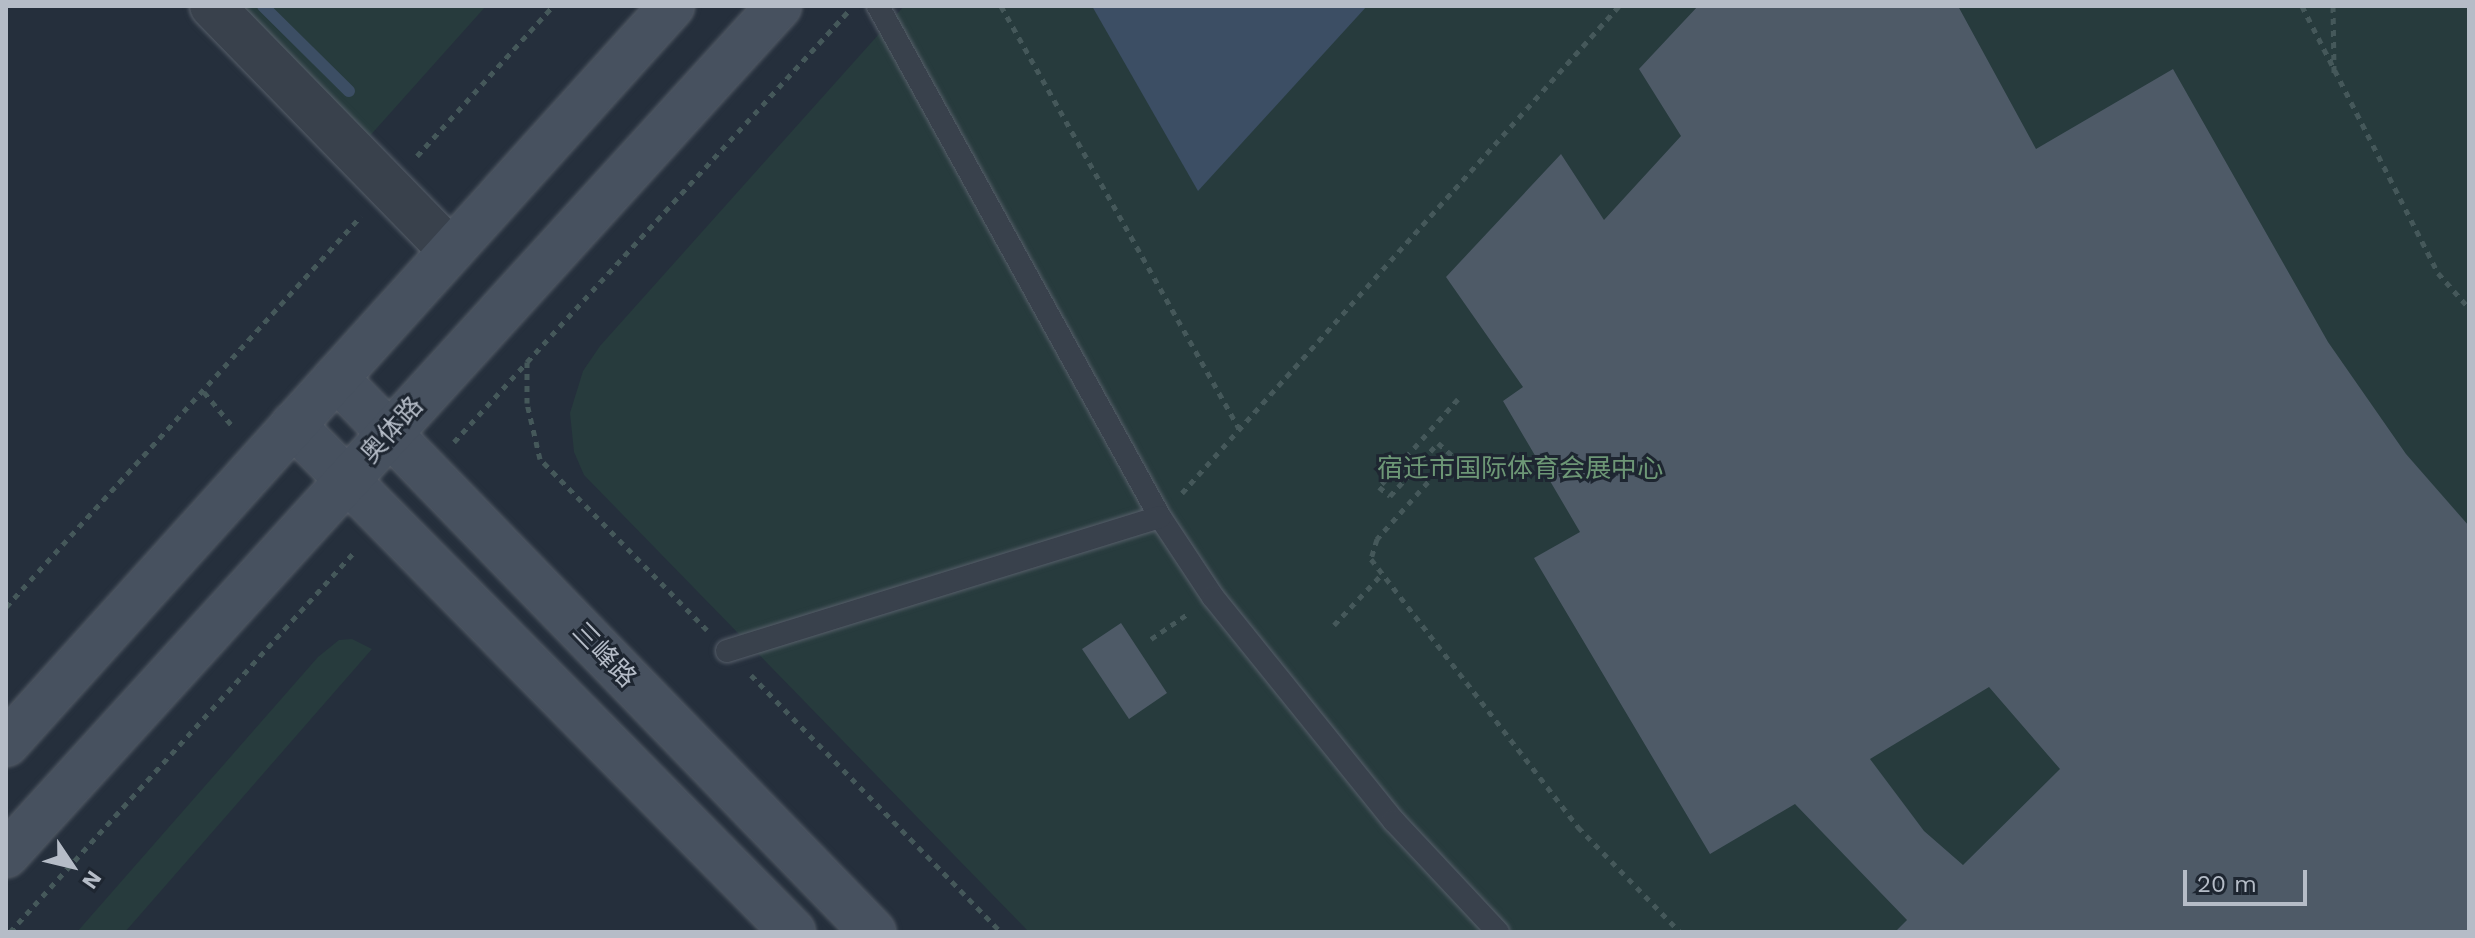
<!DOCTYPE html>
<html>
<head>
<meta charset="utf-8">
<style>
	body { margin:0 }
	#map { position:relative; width:2475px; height:938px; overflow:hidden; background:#252f3c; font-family:"Work Sans","Noto Sans SC",sans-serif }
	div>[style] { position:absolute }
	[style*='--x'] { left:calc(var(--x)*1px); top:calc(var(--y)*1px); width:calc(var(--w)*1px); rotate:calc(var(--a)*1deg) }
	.green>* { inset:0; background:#273b3d }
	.water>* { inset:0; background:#3c4e64 }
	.stream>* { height:12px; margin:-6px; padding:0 6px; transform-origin:6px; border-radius:6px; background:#3c4e64 }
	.building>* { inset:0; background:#4e5a67 }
	.path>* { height:5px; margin-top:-2.5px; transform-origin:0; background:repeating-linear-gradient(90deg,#45585a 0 6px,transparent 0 12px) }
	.roads { filter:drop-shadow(0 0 2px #575f6a) drop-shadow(0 0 2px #575f6a) }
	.service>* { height:22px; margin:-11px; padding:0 11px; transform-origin:11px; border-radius:11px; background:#39414c }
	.minor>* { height:44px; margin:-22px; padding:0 22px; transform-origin:22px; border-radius:22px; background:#39414c }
	.secondary>* { height:44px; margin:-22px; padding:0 22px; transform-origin:22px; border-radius:22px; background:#47515f }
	span { translate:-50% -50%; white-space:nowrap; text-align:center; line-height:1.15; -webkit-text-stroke:6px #1e2631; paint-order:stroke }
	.street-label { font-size:26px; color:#b5bcc7 }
	.park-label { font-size:26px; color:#6d9776 }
	.frame { position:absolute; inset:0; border:8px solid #b5bcc7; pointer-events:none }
	.north { position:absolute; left:32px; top:826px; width:80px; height:80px; -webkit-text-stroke:6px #1e2631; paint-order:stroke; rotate:125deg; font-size:22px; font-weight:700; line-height:32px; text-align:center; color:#b5bcc7 }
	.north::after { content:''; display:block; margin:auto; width:28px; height:36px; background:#b5bcc7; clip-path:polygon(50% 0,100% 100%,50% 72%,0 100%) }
	.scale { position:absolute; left:2183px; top:870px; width:124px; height:36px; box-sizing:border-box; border:4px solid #b5bcc7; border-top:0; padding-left:10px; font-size:24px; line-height:28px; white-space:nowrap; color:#b5bcc7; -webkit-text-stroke:6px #1e2631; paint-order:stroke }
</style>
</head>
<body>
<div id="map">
	<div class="green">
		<div style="clip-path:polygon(223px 6px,486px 6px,359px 148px)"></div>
		<div style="clip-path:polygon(904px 6px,2469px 6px,2469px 932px,1029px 932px,584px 475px,574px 452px,570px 413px,583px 371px,600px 346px)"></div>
		<div style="clip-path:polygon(352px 639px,372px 649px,125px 932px,77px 932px,318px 657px,339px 640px)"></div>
	</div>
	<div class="water">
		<div style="clip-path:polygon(1092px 6px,1367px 6px,1198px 191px)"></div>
	</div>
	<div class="stream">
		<div style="--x:263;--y:6;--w:121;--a:44.7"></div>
	</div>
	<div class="building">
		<div style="clip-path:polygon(evenodd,1698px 6px,1958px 6px,2036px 149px,2173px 69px,2328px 342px,2406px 454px,2469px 526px,2469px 932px,1895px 932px,1907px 920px,1795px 804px,1710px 854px,1534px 558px,1580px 532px,1503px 401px,1523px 387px,1446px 277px,1561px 154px,1604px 220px,1681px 136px,1639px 69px,1698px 6px,1989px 687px,2060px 769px,1963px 865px,1924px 831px,1870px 759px,1989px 687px)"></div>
		<div style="clip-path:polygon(1121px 623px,1167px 693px,1129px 719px,1082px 649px)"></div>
	</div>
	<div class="path">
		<div style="--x:1001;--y:6;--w:485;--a:60.6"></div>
		<div style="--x:2302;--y:6;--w:300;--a:63"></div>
		<div style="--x:2438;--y:273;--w:47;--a:48.5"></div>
		<div style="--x:2333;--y:6;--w:67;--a:89.1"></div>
		<div style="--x:417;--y:156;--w:202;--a:-47.8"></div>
		<div style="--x:204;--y:392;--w:47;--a:50.2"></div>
		<div style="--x:1458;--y:399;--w:118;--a:131.9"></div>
		<div style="--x:1379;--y:487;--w:14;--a:39"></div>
		<div style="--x:1390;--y:496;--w:72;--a:-47.8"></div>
		<div style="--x:1438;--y:443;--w:18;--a:41"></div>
		<div style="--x:1452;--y:455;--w:113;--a:131.8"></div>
		<div style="--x:1377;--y:539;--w:21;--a:107"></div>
		<div style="--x:1371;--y:559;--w:339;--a:52.3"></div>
		<div style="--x:1578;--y:827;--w:146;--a:45.8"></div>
		<div style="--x:454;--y:442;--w:108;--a:-47.6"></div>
		<div style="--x:1182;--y:493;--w:654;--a:-48.1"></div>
		<div style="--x:6;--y:607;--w:528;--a:-47.76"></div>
		<div style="--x:1334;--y:625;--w:70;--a:-46.7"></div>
		<div style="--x:707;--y:630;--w:239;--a:-134.3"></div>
		<div style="--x:540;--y:459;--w:57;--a:-103.1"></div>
		<div style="--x:527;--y:403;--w:41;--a:-90"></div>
		<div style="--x:527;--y:362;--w:476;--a:-47.5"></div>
		<div style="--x:1151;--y:639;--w:46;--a:-34.4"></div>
		<div style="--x:751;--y:675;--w:359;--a:45.8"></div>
		<div style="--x:10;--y:932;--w:515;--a:-47.83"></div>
	</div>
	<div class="roads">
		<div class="service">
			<div style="--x:878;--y:6;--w:584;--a:61.11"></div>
			<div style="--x:1160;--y:517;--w:96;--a:56.5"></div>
			<div style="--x:1213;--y:597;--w:288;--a:51.1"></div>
			<div style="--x:1394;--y:821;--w:152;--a:46.9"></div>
			<div style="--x:727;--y:651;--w:453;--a:-17.2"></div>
		</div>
		<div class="minor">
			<div style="--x:212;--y:6;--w:341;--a:45.7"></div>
		</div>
		<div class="secondary">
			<div style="--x:336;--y:378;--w:772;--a:45.89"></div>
			<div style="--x:293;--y:425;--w:712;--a:45.4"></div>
			<div style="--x:6;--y:744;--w:994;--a:-47.94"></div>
			<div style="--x:6;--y:855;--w:1148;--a:-47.68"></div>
		</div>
	</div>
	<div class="street-label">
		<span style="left:392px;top:430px;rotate:-48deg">奥体路</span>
		<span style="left:604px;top:655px;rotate:46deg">三峰路</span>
	</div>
	<div class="park-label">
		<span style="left:1520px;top:469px">宿迁市国际体育会展中心</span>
	</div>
	<div class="frame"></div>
	<div class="north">N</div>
	<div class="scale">20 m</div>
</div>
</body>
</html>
